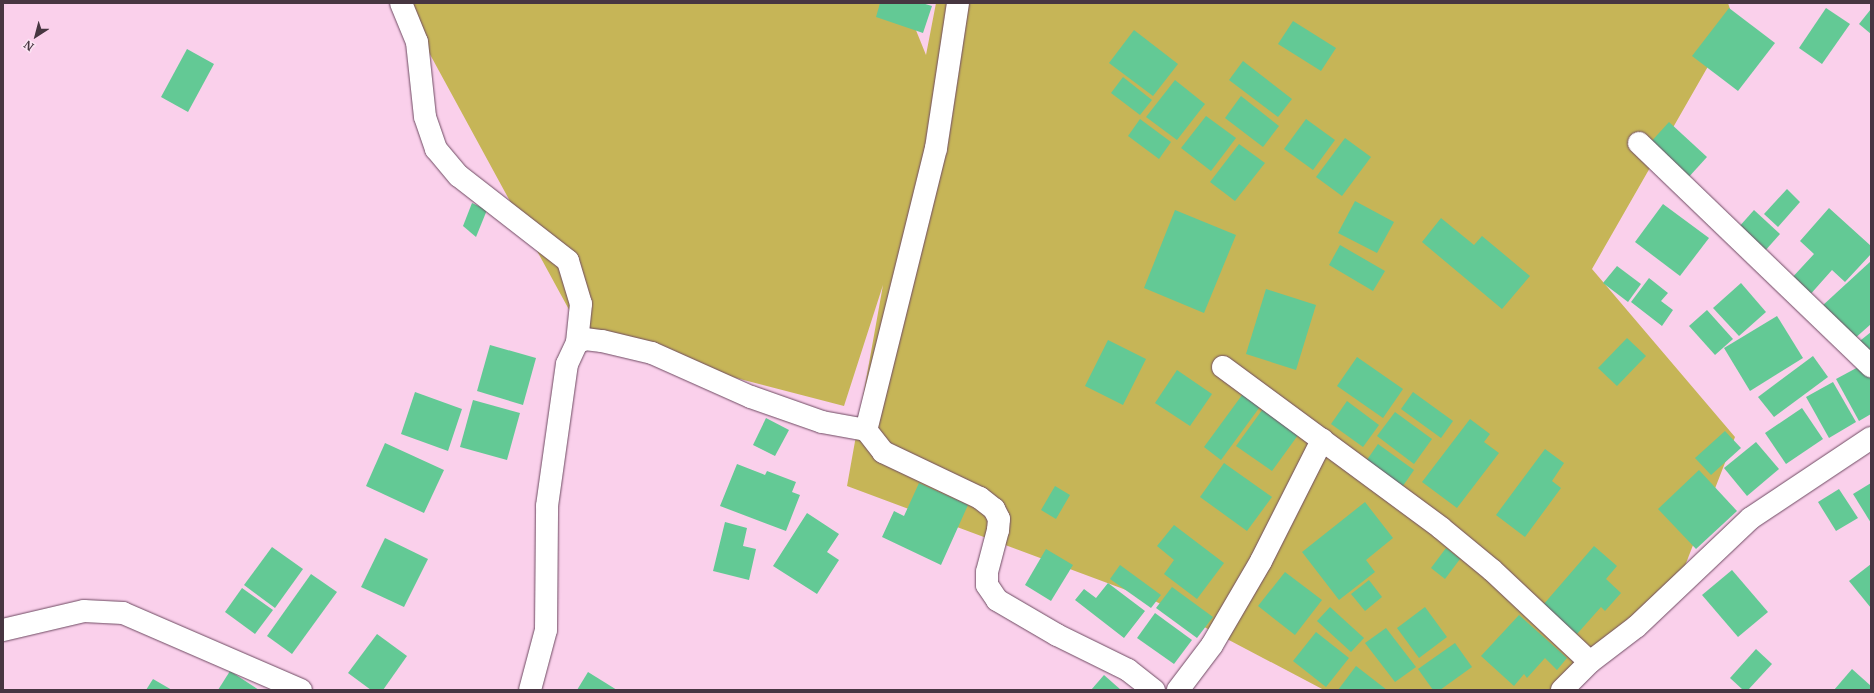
<!DOCTYPE html>
<html>
<head>
<meta charset="utf-8">
<style>
	body { margin:0 }
	#map { position:relative; width:1874px; height:693px; overflow:hidden; background:#fad0eb; font-family:Merriweather,serif }
	div>[style] { position:absolute }
	[style*='--x'] { left:calc(var(--x)*1px); top:calc(var(--y)*1px); width:calc(var(--w)*1px); rotate:calc(var(--a)*1deg) }
	.green>* { inset:0; background:#c6b557 }
	.building>* { inset:0; background:#63c995 }
	.roads { filter:drop-shadow(0 0 1px #6e4a62) drop-shadow(0 0 1px #6e4a62) }
	.minor>* { height:22px; margin:-11px; padding:0 11px; transform-origin:11px; border-radius:11px; background:#fff }
	span { translate:-50% -50%; white-space:nowrap; text-align:center; line-height:1.15; -webkit-text-stroke:4px #fce3f3; paint-order:stroke }
	.frame { position:absolute; inset:0; border:4px solid #473641; pointer-events:none }
	.north { position:absolute; left:16px; top:16px; width:40px; height:40px; -webkit-text-stroke:3px #fce3f3; paint-order:stroke; rotate:216deg; font-size:11px; font-weight:700; line-height:16px; text-align:center; color:#473641 }
	.north::after { content:''; display:block; margin:auto; width:14px; height:18px; background:#473641; clip-path:polygon(50% 0,100% 100%,50% 72%,0 100%) }
</style>
</head>
<body>
<div id="map">
	<div class="green">
		<div style="clip-path:polygon(402px 3px,905px 3px,926px 55px,936px 3px,1728px 3px,1734px 21px,1592px 269px,1735px 437px,1676px 589px,1568px 690px,1324px 690px,1153px 600px,847px 486px,883px 285px,844px 406px,585px 339px)"></div>
	</div>
	<div class="building">
		<div style="clip-path:polygon(880px 3px,922px 3px,932px 6px,923px 33px,876px 17px)"></div>
		<div style="clip-path:polygon(1729px 8px,1775px 43px,1738px 91px,1692px 56px)"></div>
		<div style="clip-path:polygon(1826px 8px,1850px 24px,1822px 64px,1799px 48px)"></div>
		<div style="clip-path:polygon(1871px 9px,1871px 34px,1859px 24px)"></div>
		<div style="clip-path:polygon(1293px 21px,1336px 48px,1321px 71px,1278px 44px)"></div>
		<div style="clip-path:polygon(1134px 30px,1178px 64px,1153px 96px,1109px 63px)"></div>
		<div style="clip-path:polygon(187px 49px,214px 64px,188px 112px,161px 97px)"></div>
		<div style="clip-path:polygon(1243px 61px,1292px 99px,1278px 117px,1229px 80px)"></div>
		<div style="clip-path:polygon(1123px 77px,1152px 100px,1140px 115px,1111px 93px)"></div>
		<div style="clip-path:polygon(1175px 80px,1205px 104px,1177px 140px,1146px 117px)"></div>
		<div style="clip-path:polygon(1241px 96px,1279px 126px,1263px 147px,1225px 118px)"></div>
		<div style="clip-path:polygon(1206px 116px,1236px 138px,1211px 171px,1181px 148px)"></div>
		<div style="clip-path:polygon(1140px 119px,1171px 142px,1159px 159px,1128px 136px)"></div>
		<div style="clip-path:polygon(1306px 119px,1335px 140px,1313px 170px,1284px 149px)"></div>
		<div style="clip-path:polygon(1669px 122px,1707px 157px,1687px 179px,1649px 144px)"></div>
		<div style="clip-path:polygon(1345px 138px,1371px 157px,1342px 196px,1316px 177px)"></div>
		<div style="clip-path:polygon(1239px 144px,1265px 163px,1235px 201px,1210px 182px)"></div>
		<div style="clip-path:polygon(1787px 189px,1800px 202px,1778px 227px,1764px 214px)"></div>
		<div style="clip-path:polygon(1355px 201px,1394px 222px,1377px 253px,1338px 233px)"></div>
		<div style="clip-path:polygon(472px 203px,487px 210px,476px 237px,463px 226px)"></div>
		<div style="clip-path:polygon(1663px 204px,1709px 238px,1680px 276px,1635px 242px)"></div>
		<div style="clip-path:polygon(1829px 208px,1871px 246px,1871px 254px,1845px 282px,1832px 270px,1808px 297px,1789px 281px,1814px 254px,1800px 241px)"></div>
		<div style="clip-path:polygon(1175px 210px,1236px 235px,1204px 313px,1144px 288px)"></div>
		<div style="clip-path:polygon(1754px 210px,1780px 234px,1764px 252px,1738px 228px)"></div>
		<div style="clip-path:polygon(1441px 218px,1474px 245px,1482px 236px,1530px 276px,1502px 309px,1422px 242px)"></div>
		<div style="clip-path:polygon(1340px 245px,1385px 271px,1373px 291px,1329px 265px)"></div>
		<div style="clip-path:polygon(1871px 261px,1871px 324px,1853px 340px,1822px 306px)"></div>
		<div style="clip-path:polygon(1617px 266px,1641px 284px,1628px 302px,1603px 283px)"></div>
		<div style="clip-path:polygon(1649px 278px,1668px 293px,1661px 301px,1673px 310px,1662px 326px,1631px 302px)"></div>
		<div style="clip-path:polygon(1741px 283px,1766px 312px,1739px 336px,1713px 308px)"></div>
		<div style="clip-path:polygon(1266px 289px,1316px 305px,1296px 370px,1246px 354px)"></div>
		<div style="clip-path:polygon(1707px 310px,1733px 339px,1715px 355px,1689px 326px)"></div>
		<div style="clip-path:polygon(1777px 316px,1803px 358px,1750px 391px,1724px 348px)"></div>
		<div style="clip-path:polygon(1871px 332px,1871px 362px,1856px 344px)"></div>
		<div style="clip-path:polygon(1627px 338px,1646px 356px,1617px 386px,1598px 368px)"></div>
		<div style="clip-path:polygon(1108px 340px,1146px 359px,1123px 405px,1085px 386px)"></div>
		<div style="clip-path:polygon(490px 345px,536px 358px,523px 405px,477px 391px)"></div>
		<div style="clip-path:polygon(1813px 356px,1828px 377px,1774px 417px,1758px 397px)"></div>
		<div style="clip-path:polygon(1357px 357px,1403px 389px,1383px 418px,1337px 386px)"></div>
		<div style="clip-path:polygon(1862px 365px,1871px 380px,1871px 414px,1859px 421px,1836px 379px)"></div>
		<div style="clip-path:polygon(1177px 370px,1212px 394px,1190px 426px,1155px 403px)"></div>
		<div style="clip-path:polygon(1833px 382px,1856px 422px,1829px 438px,1806px 397px)"></div>
		<div style="clip-path:polygon(1245px 391px,1262px 404px,1221px 460px,1204px 447px)"></div>
		<div style="clip-path:polygon(415px 392px,462px 409px,448px 451px,401px 434px)"></div>
		<div style="clip-path:polygon(1413px 392px,1453px 421px,1441px 438px,1401px 409px)"></div>
		<div style="clip-path:polygon(473px 400px,520px 413px,507px 460px,460px 447px)"></div>
		<div style="clip-path:polygon(1347px 401px,1379px 425px,1363px 447px,1331px 424px)"></div>
		<div style="clip-path:polygon(1265px 406px,1301px 431px,1272px 471px,1236px 446px)"></div>
		<div style="clip-path:polygon(1802px 408px,1823px 439px,1786px 464px,1765px 433px)"></div>
		<div style="clip-path:polygon(1395px 412px,1432px 439px,1414px 464px,1377px 436px)"></div>
		<div style="clip-path:polygon(766px 418px,789px 430px,775px 456px,753px 445px)"></div>
		<div style="clip-path:polygon(1470px 419px,1490px 434px,1484px 442px,1499px 453px,1457px 508px,1422px 482px)"></div>
		<div style="clip-path:polygon(1725px 431px,1741px 448px,1711px 475px,1695px 458px)"></div>
		<div style="clip-path:polygon(1756px 442px,1779px 469px,1747px 496px,1724px 468px)"></div>
		<div style="clip-path:polygon(385px 443px,444px 470px,424px 513px,366px 486px)"></div>
		<div style="clip-path:polygon(1378px 444px,1414px 470px,1398px 493px,1362px 467px)"></div>
		<div style="clip-path:polygon(1545px 449px,1564px 463px,1552px 481px,1561px 488px,1525px 537px,1496px 515px)"></div>
		<div style="clip-path:polygon(1224px 463px,1272px 497px,1247px 531px,1200px 497px)"></div>
		<div style="clip-path:polygon(737px 464px,765px 475px,767px 471px,796px 482px,792px 492px,800px 495px,786px 531px,720px 506px)"></div>
		<div style="clip-path:polygon(1699px 470px,1737px 511px,1696px 549px,1658px 509px)"></div>
		<div style="clip-path:polygon(919px 483px,968px 505px,941px 565px,882px 537px,894px 511px,904px 516px)"></div>
		<div style="clip-path:polygon(1871px 483px,1871px 523px,1853px 494px)"></div>
		<div style="clip-path:polygon(1055px 486px,1070px 495px,1056px 519px,1041px 510px)"></div>
		<div style="clip-path:polygon(1839px 489px,1858px 518px,1836px 531px,1818px 502px)"></div>
		<div style="clip-path:polygon(1365px 502px,1393px 538px,1366px 560px,1375px 572px,1339px 600px,1302px 552px)"></div>
		<div style="clip-path:polygon(807px 513px,839px 534px,827px 552px,839px 560px,817px 594px,773px 566px)"></div>
		<div style="clip-path:polygon(725px 522px,747px 528px,743px 546px,756px 549px,749px 580px,713px 571px)"></div>
		<div style="clip-path:polygon(1174px 525px,1224px 563px,1197px 599px,1164px 574px,1174px 560px,1157px 546px)"></div>
		<div style="clip-path:polygon(385px 538px,428px 559px,404px 607px,361px 587px)"></div>
		<div style="clip-path:polygon(1594px 546px,1617px 566px,1606px 579px,1621px 593px,1605px 611px,1601px 607px,1577px 634px,1543px 605px)"></div>
		<div style="clip-path:polygon(272px 547px,303px 569px,275px 608px,244px 585px)"></div>
		<div style="clip-path:polygon(1446px 548px,1460px 559px,1445px 579px,1431px 568px)"></div>
		<div style="clip-path:polygon(1046px 549px,1073px 565px,1051px 601px,1025px 585px)"></div>
		<div style="clip-path:polygon(1871px 564px,1871px 608px,1849px 581px)"></div>
		<div style="clip-path:polygon(1120px 565px,1161px 595px,1151px 608px,1110px 579px)"></div>
		<div style="clip-path:polygon(1732px 570px,1768px 612px,1738px 637px,1702px 595px)"></div>
		<div style="clip-path:polygon(1285px 572px,1322px 600px,1295px 635px,1258px 606px)"></div>
		<div style="clip-path:polygon(311px 574px,337px 592px,292px 654px,267px 636px)"></div>
		<div style="clip-path:polygon(1369px 580px,1382px 597px,1365px 611px,1351px 594px)"></div>
		<div style="clip-path:polygon(1108px 583px,1145px 611px,1124px 638px,1075px 600px,1084px 589px,1096px 598px)"></div>
		<div style="clip-path:polygon(1172px 587px,1213px 617px,1197px 638px,1156px 608px)"></div>
		<div style="clip-path:polygon(242px 588px,273px 610px,255px 634px,225px 612px)"></div>
		<div style="clip-path:polygon(1330px 607px,1364px 638px,1351px 652px,1317px 621px)"></div>
		<div style="clip-path:polygon(1425px 607px,1447px 637px,1419px 658px,1397px 628px)"></div>
		<div style="clip-path:polygon(1155px 613px,1192px 640px,1174px 664px,1137px 638px)"></div>
		<div style="clip-path:polygon(1519px 615px,1567px 658px,1557px 670px,1545px 658px,1527px 678px,1524px 674px,1514px 686px,1481px 656px)"></div>
		<div style="clip-path:polygon(1386px 628px,1416px 667px,1395px 682px,1365px 643px)"></div>
		<div style="clip-path:polygon(1316px 632px,1349px 658px,1326px 687px,1293px 661px)"></div>
		<div style="clip-path:polygon(377px 634px,407px 656px,383px 690px,371px 690px,348px 673px)"></div>
		<div style="clip-path:polygon(1455px 643px,1472px 667px,1440px 690px,1433px 690px,1418px 669px)"></div>
		<div style="clip-path:polygon(1756px 649px,1772px 664px,1748px 690px,1743px 690px,1730px 678px)"></div>
		<div style="clip-path:polygon(1356px 666px,1387px 690px,1338px 690px)"></div>
		<div style="clip-path:polygon(1852px 669px,1871px 686px,1871px 690px,1834px 690px)"></div>
		<div style="clip-path:polygon(230px 671px,259px 690px,218px 690px)"></div>
		<div style="clip-path:polygon(588px 672px,617px 690px,577px 690px)"></div>
		<div style="clip-path:polygon(1104px 675px,1121px 690px,1091px 690px)"></div>
		<div style="clip-path:polygon(153px 679px,172px 690px,146px 690px)"></div>
	</div>
	<div class="roads">
		<div class="minor">
			<div style="--x:401;--y:3;--w:42;--a:67.7"></div>
			<div style="--x:417;--y:42;--w:75;--a:83.9"></div>
			<div style="--x:425;--y:117;--w:34;--a:71"></div>
			<div style="--x:436;--y:149;--w:35;--a:50"></div>
			<div style="--x:459;--y:176;--w:138;--a:37.9"></div>
			<div style="--x:568;--y:261;--w:45;--a:73.2"></div>
			<div style="--x:581;--y:304;--w:39;--a:96"></div>
			<div style="--x:958;--y:3;--w:147;--a:98.6"></div>
			<div style="--x:936;--y:148;--w:291;--a:103.9"></div>
			<div style="--x:866;--y:430;--w:28;--a:52"></div>
			<div style="--x:883;--y:452;--w:107;--a:25.4"></div>
			<div style="--x:980;--y:498;--w:18;--a:38"></div>
			<div style="--x:994;--y:509;--w:11;--a:63"></div>
			<div style="--x:999;--y:519;--w:11;--a:95"></div>
			<div style="--x:998;--y:530;--w:43;--a:104.7"></div>
			<div style="--x:987;--y:572;--w:13;--a:90"></div>
			<div style="--x:987;--y:585;--w:18;--a:56"></div>
			<div style="--x:997;--y:600;--w:69;--a:30.3"></div>
			<div style="--x:1057;--y:635;--w:79;--a:26.2"></div>
			<div style="--x:1128;--y:670;--w:33;--a:38"></div>
			<div style="--x:1639;--y:143;--w:322;--a:43.9"></div>
			<div style="--x:1223;--y:367;--w:271;--a:36.4"></div>
			<div style="--x:1441;--y:528;--w:66;--a:39.5"></div>
			<div style="--x:1492;--y:570;--w:134;--a:43.2"></div>
			<div style="--x:3;--y:630;--w:83;--a:-13.2"></div>
			<div style="--x:84;--y:611;--w:39;--a:3"></div>
			<div style="--x:123;--y:613;--w:194;--a:23.4"></div>
			<div style="--x:530;--y:690;--w:62;--a:-75.1"></div>
			<div style="--x:546;--y:630;--w:124;--a:-89.5"></div>
			<div style="--x:547;--y:506;--w:143;--a:-82"></div>
			<div style="--x:567;--y:364;--w:23;--a:-65"></div>
			<div style="--x:577;--y:343;--w:9;--a:-27"></div>
			<div style="--x:585;--y:339;--w:17;--a:7"></div>
			<div style="--x:602;--y:341;--w:51;--a:13.5"></div>
			<div style="--x:652;--y:353;--w:108;--a:24"></div>
			<div style="--x:751;--y:397;--w:75;--a:19.4"></div>
			<div style="--x:822;--y:422;--w:45;--a:10.3"></div>
			<div style="--x:1178;--y:690;--w:56;--a:-52.9"></div>
			<div style="--x:1212;--y:645;--w:97;--a:-59.7"></div>
			<div style="--x:1261;--y:561;--w:136;--a:-63.2"></div>
			<div style="--x:1562;--y:690;--w:40;--a:-45"></div>
			<div style="--x:1590;--y:662;--w:58;--a:-37.3"></div>
			<div style="--x:1636;--y:627;--w:158;--a:-43.5"></div>
			<div style="--x:1751;--y:518;--w:144;--a:-33.7"></div>
		</div>
	</div>
	<div class="frame"></div>
	<div class="north">N</div>
</div>
</body>
</html>
